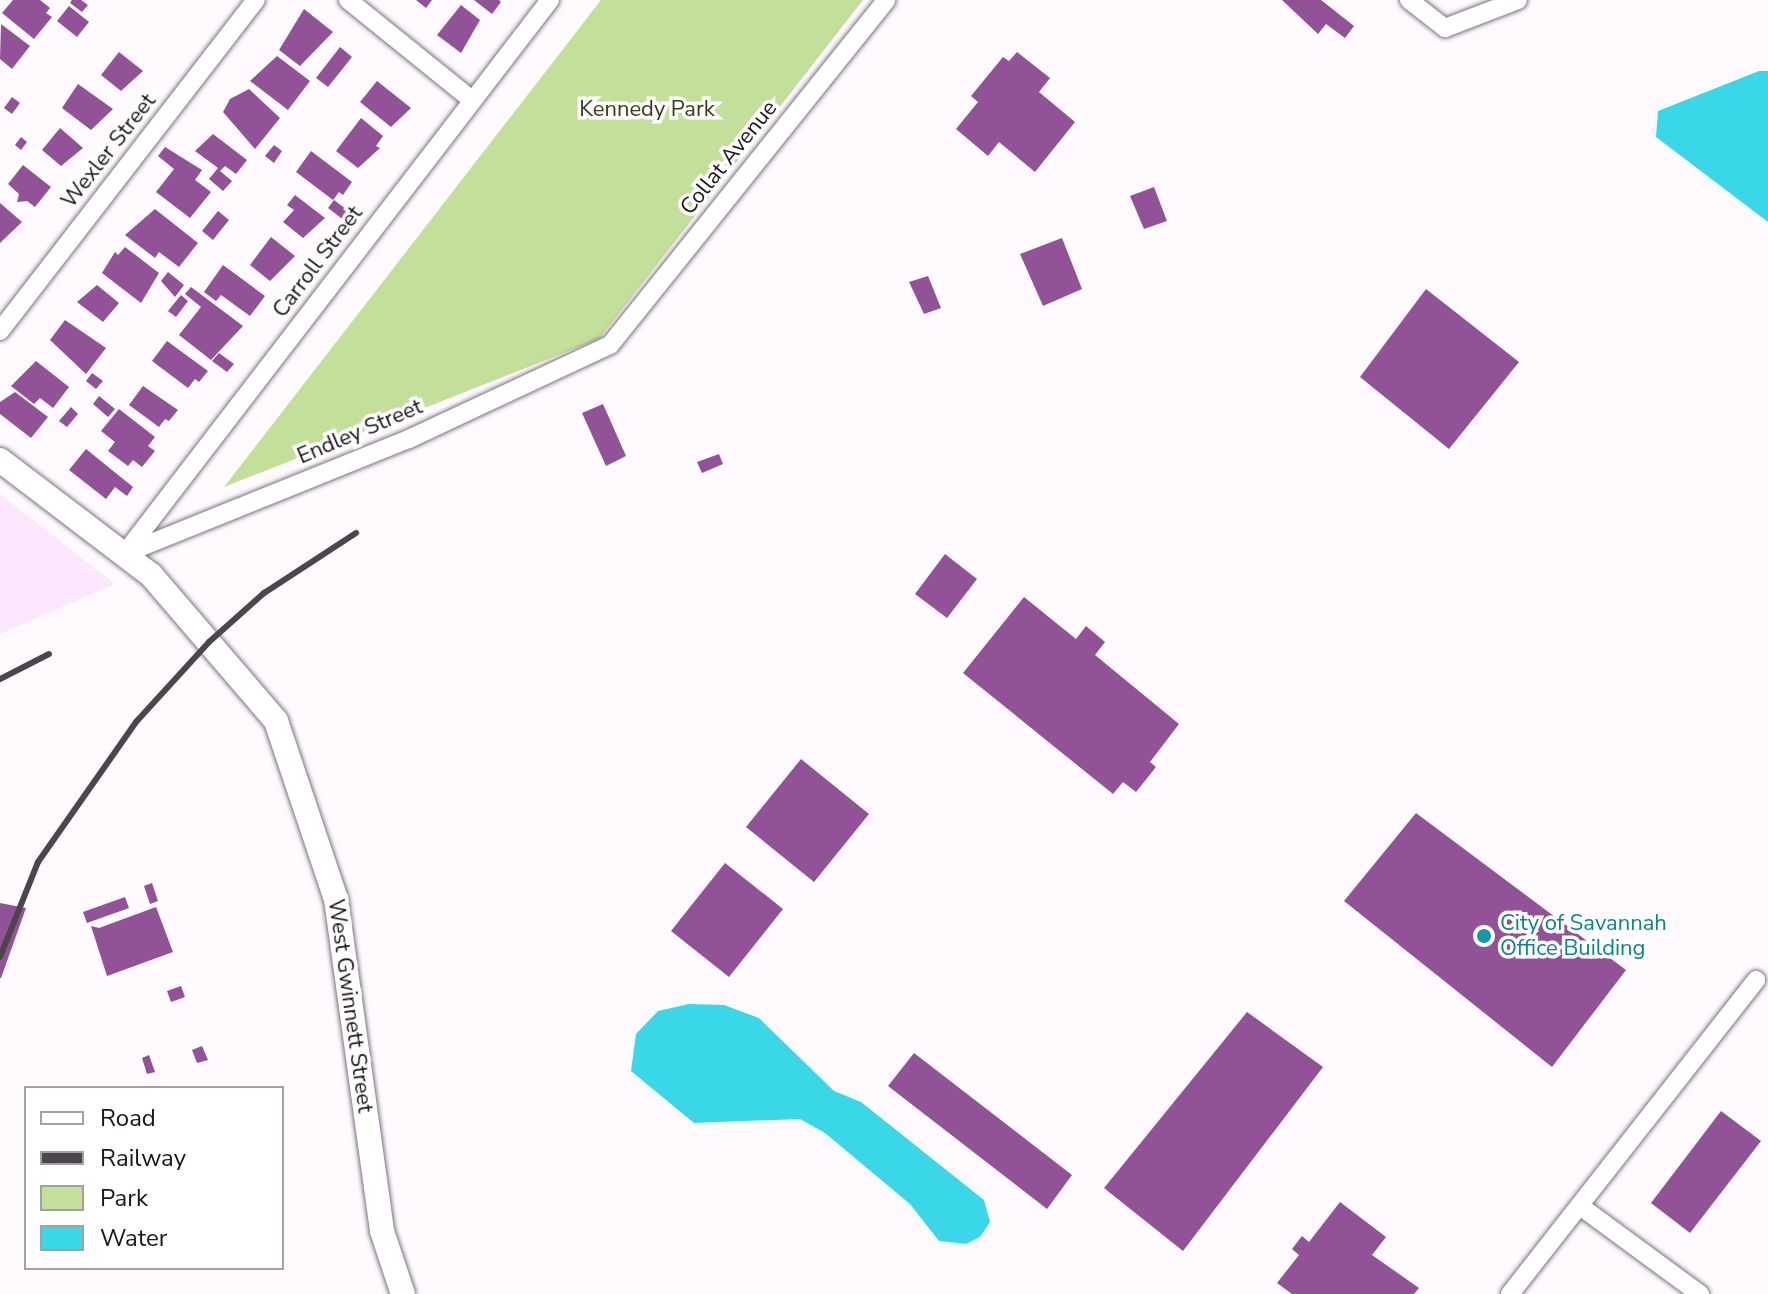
<!DOCTYPE html>
<html>
<head>
<meta charset="utf-8">
<style>
	body { margin:0 }
	#map { position:relative; width:1768px; height:1294px; overflow:hidden; background:#fefafe; font-family:"Nunito Sans",sans-serif }
	div>[style] { position:absolute }
	[style*='--x'] { left:calc(var(--x)*1px); top:calc(var(--y)*1px); width:calc(var(--w)*1px); rotate:calc(var(--a)*1deg) }
	.built>* { inset:0; background:#fde7fe }
	.green>* { inset:0; background:#c2e099 }
	.water>* { inset:0; background:#39d7e7 }
	.building>* { inset:0; background:#925297 }
	.roads { filter:drop-shadow(0 0 2px #7f7180) drop-shadow(0 0 2px #7f7180) }
	.street>* { height:18px; margin:-9px; padding:0 9px; transform-origin:9px; border-radius:9px; background:#fff }
	.secondary>* { height:24px; margin:-12px; padding:0 12px; transform-origin:12px; border-radius:12px; background:#fff }
	.rail>* { height:6px; margin:-3px; padding:0 3px; transform-origin:3px; border-radius:3px; background:#4c464c }
	.dots>* { width:22px; height:22px; translate:-50% -50%; box-sizing:border-box; border:4px solid #fff; border-radius:50% }
	span { translate:-50% -50%; white-space:nowrap; text-align:center; line-height:1.15; -webkit-text-stroke:7px #fff; paint-order:stroke }
	.park-label { font-size:22px; color:#314019 }
	.street-label { font-size:22px; color:#1b151b }
	.culture-label { font-size:22px; color:#0d838f }
	.left { translate:0 -50%; text-align:left }
	.legend { position:absolute; left:24px; top:1086px; width:260px; height:184px; box-sizing:border-box; background:#fff; border:2px solid #a4a1a4; margin:0; padding:10px 14px; list-style:none; font-size:24px; color:#1b151b }
	.legend li { display:flex; align-items:center; gap:16px; height:40px }
	.legend b { width:40px; border:2px solid #a4a1a4 }
</style>
</head>
<body>
<div id="map">
	<div class="built">
		<div style="clip-path:polygon(0 494px,115px 584px,0 634px)"></div>
	</div>
	<div class="green">
		<div style="clip-path:polygon(601px 0,863px 0,599px 339px,224px 487px)"></div>
	</div>
	<div class="water">
		<div style="clip-path:polygon(1759px 71px,1768px 71px,1768px 222px,1656px 137px,1658px 111px)"></div>
		<div style="clip-path:polygon(689px 1004px,724px 1005px,759px 1018px,834px 1091px,861px 1102px,984px 1200px,990px 1222px,980px 1237px,966px 1244px,939px 1241px,910px 1204px,825px 1133px,800px 1119px,694px 1123px,631px 1071px,636px 1034px,658px 1011px)"></div>
	</div>
	<div class="building">
		<div style="clip-path:polygon(13px 0,40px 0,50px 8px,46px 13px,52px 17px,34px 39px,2px 13px)"></div>
		<div style="clip-path:polygon(72px 0,81px 0,88px 5px,82px 12px,70px 3px)"></div>
		<div style="clip-path:polygon(416px 0,432px 0,426px 8px)"></div>
		<div style="clip-path:polygon(474px 0,499px 0,501px 2px,492px 14px)"></div>
		<div style="clip-path:polygon(1282px 0,1321px 0,1354px 26px,1345px 38px,1326px 24px,1318px 34px)"></div>
		<div style="clip-path:polygon(461px 5px,480px 20px,461px 53px,437px 35px)"></div>
		<div style="clip-path:polygon(69px 6px,89px 22px,77px 37px,57px 21px)"></div>
		<div style="clip-path:polygon(304px 9px,333px 32px,300px 66px,279px 50px)"></div>
		<div style="clip-path:polygon(1px 24px,30px 46px,12px 69px,0 59px)"></div>
		<div style="clip-path:polygon(340px 47px,352px 57px,328px 87px,316px 78px)"></div>
		<div style="clip-path:polygon(119px 52px,143px 71px,121px 91px,101px 75px)"></div>
		<div style="clip-path:polygon(1017px 52px,1050px 78px,1039px 92px,1075px 122px,1035px 172px,999px 142px,988px 156px,956px 129px,978px 102px,971px 96px,1003px 57px,1009px 61px)"></div>
		<div style="clip-path:polygon(277px 56px,310px 81px,288px 110px,250px 81px)"></div>
		<div style="clip-path:polygon(377px 81px,411px 108px,391px 127px,360px 102px)"></div>
		<div style="clip-path:polygon(78px 84px,113px 109px,91px 130px,62px 108px)"></div>
		<div style="clip-path:polygon(249px 89px,280px 118px,255px 149px,223px 112px,230px 99px)"></div>
		<div style="clip-path:polygon(12px 97px,20px 103px,12px 114px,4px 108px)"></div>
		<div style="clip-path:polygon(361px 118px,383px 136px,376px 146px,380px 148px,358px 168px,336px 151px)"></div>
		<div style="clip-path:polygon(60px 128px,83px 148px,61px 166px,42px 150px)"></div>
		<div style="clip-path:polygon(213px 134px,247px 160px,236px 174px,225px 166px,220px 171px,232px 181px,223px 191px,209px 179px,218px 168px,195px 151px)"></div>
		<div style="clip-path:polygon(21px 137px,27px 142px,21px 150px,15px 145px)"></div>
		<div style="clip-path:polygon(274px 145px,282px 151px,274px 163px,265px 156px)"></div>
		<div style="clip-path:polygon(165px 147px,202px 170px,195px 180px,211px 192px,190px 218px,156px 192px,174px 169px,158px 156px)"></div>
		<div style="clip-path:polygon(311px 151px,352px 182px,343px 195px,339px 192px,333px 200px,296px 172px)"></div>
		<div style="clip-path:polygon(23px 165px,51px 187px,35px 207px,27px 201px,17px 202px,19px 194px,8px 184px)"></div>
		<div style="clip-path:polygon(1154px 187px,1167px 221px,1144px 229px,1130px 196px)"></div>
		<div style="clip-path:polygon(295px 195px,325px 218px,303px 238px,283px 222px,294px 210px,287px 205px)"></div>
		<div style="clip-path:polygon(334px 200px,351px 213px,345px 221px,328px 208px)"></div>
		<div style="clip-path:polygon(0 203px,22px 222px,0 243px)"></div>
		<div style="clip-path:polygon(155px 209px,198px 243px,179px 267px,159px 252px,155px 258px,125px 235px)"></div>
		<div style="clip-path:polygon(218px 211px,229px 220px,213px 240px,202px 231px)"></div>
		<div style="clip-path:polygon(271px 237px,295px 256px,270px 281px,250px 265px)"></div>
		<div style="clip-path:polygon(1062px 238px,1082px 289px,1043px 306px,1020px 254px)"></div>
		<div style="clip-path:polygon(125px 247px,159px 273px,141px 303px,102px 273px,115px 252px,118px 255px)"></div>
		<div style="clip-path:polygon(223px 265px,265px 296px,250px 316px,221px 295px,216px 301px,204px 292px)"></div>
		<div style="clip-path:polygon(168px 272px,184px 285px,175px 297px,161px 281px)"></div>
		<div style="clip-path:polygon(928px 276px,941px 308px,924px 314px,909px 282px)"></div>
		<div style="clip-path:polygon(97px 285px,119px 303px,103px 322px,77px 302px)"></div>
		<div style="clip-path:polygon(191px 287px,243px 326px,211px 360px,179px 335px,201px 307px,185px 294px)"></div>
		<div style="clip-path:polygon(1426px 289px,1519px 362px,1449px 449px,1360px 377px)"></div>
		<div style="clip-path:polygon(181px 295px,188px 301px,176px 317px,168px 311px)"></div>
		<div style="clip-path:polygon(65px 320px,106px 348px,86px 374px,50px 340px)"></div>
		<div style="clip-path:polygon(167px 341px,208px 371px,199px 382px,195px 379px,188px 388px,152px 361px)"></div>
		<div style="clip-path:polygon(219px 353px,234px 364px,227px 372px,212px 361px)"></div>
		<div style="clip-path:polygon(36px 361px,69px 387px,53px 408px,40px 398px,34px 404px,11px 386px)"></div>
		<div style="clip-path:polygon(92px 373px,103px 381px,96px 389px,86px 381px)"></div>
		<div style="clip-path:polygon(143px 386px,178px 410px,169px 421px,165px 419px,159px 427px,129px 405px)"></div>
		<div style="clip-path:polygon(15px 392px,48px 417px,31px 438px,0 414px,0 402px)"></div>
		<div style="clip-path:polygon(99px 396px,115px 409px,108px 417px,93px 404px)"></div>
		<div style="clip-path:polygon(603px 404px,626px 456px,606px 466px,582px 413px)"></div>
		<div style="clip-path:polygon(71px 407px,78px 414px,67px 427px,59px 421px)"></div>
		<div style="clip-path:polygon(119px 409px,155px 437px,148px 446px,155px 451px,142px 467px,133px 460px,128px 466px,108px 451px,115px 442px,101px 431px)"></div>
		<div style="clip-path:polygon(86px 449px,133px 487px,127px 496px,115px 487px,106px 499px,69px 470px)"></div>
		<div style="clip-path:polygon(719px 454px,723px 464px,702px 473px,697px 462px)"></div>
		<div style="clip-path:polygon(945px 554px,977px 579px,947px 618px,915px 594px)"></div>
		<div style="clip-path:polygon(1024px 597px,1076px 639px,1086px 626px,1105px 642px,1095px 655px,1179px 724px,1150px 762px,1156px 767px,1136px 792px,1123px 782px,1113px 794px,963px 673px)"></div>
		<div style="clip-path:polygon(801px 759px,869px 814px,814px 882px,746px 827px)"></div>
		<div style="clip-path:polygon(1416px 813px,1626px 970px,1552px 1067px,1344px 901px)"></div>
		<div style="clip-path:polygon(725px 863px,783px 909px,729px 977px,671px 931px)"></div>
		<div style="clip-path:polygon(152px 883px,158px 901px,150px 904px,144px 886px)"></div>
		<div style="clip-path:polygon(125px 897px,129px 908px,87px 923px,83px 912px)"></div>
		<div style="clip-path:polygon(0 903px,26px 908px,1px 978px,0 978px)"></div>
		<div style="clip-path:polygon(156px 907px,173px 952px,107px 976px,91px 926px,99px 928px)"></div>
		<div style="clip-path:polygon(181px 986px,185px 997px,171px 1002px,167px 991px)"></div>
		<div style="clip-path:polygon(1247px 1012px,1323px 1067px,1183px 1251px,1104px 1188px)"></div>
		<div style="clip-path:polygon(202px 1046px,208px 1060px,197px 1063px,192px 1050px)"></div>
		<div style="clip-path:polygon(914px 1053px,1072px 1175px,1047px 1209px,888px 1086px)"></div>
		<div style="clip-path:polygon(149px 1055px,155px 1072px,147px 1074px,142px 1058px)"></div>
		<div style="clip-path:polygon(1721px 1111px,1761px 1141px,1690px 1233px,1651px 1203px)"></div>
		<div style="clip-path:polygon(1340px 1202px,1386px 1237px,1372px 1255px,1419px 1288px,1414px 1294px,1292px 1294px,1277px 1283px,1299px 1255px,1292px 1249px,1302px 1236px,1309px 1242px)"></div>
	</div>
	<div class="roads">
		<div class="street">
			<div style="--x:348;--y:0;--w:159;--a:38.9"></div>
			<div style="--x:1409;--y:0;--w:46;--a:37.9"></div>
			<div style="--x:1445;--y:28;--w:78;--a:-21"></div>
			<div style="--x:0;--y:331;--w:418;--a:-52.3"></div>
			<div style="--x:126;--y:552;--w:696;--a:-52.47"></div>
			<div style="--x:124;--y:554;--w:307;--a:-22"></div>
			<div style="--x:409;--y:439;--w:222;--a:-25.1"></div>
			<div style="--x:610;--y:345;--w:442;--a:-51.3"></div>
			<div style="--x:1580;--y:1206;--w:149;--a:36.3"></div>
			<div style="--x:1510;--y:1294;--w:399;--a:-51.9"></div>
		</div>
		<div class="secondary">
			<div style="--x:0;--y:460;--w:190;--a:37.3"></div>
			<div style="--x:151;--y:575;--w:192;--a:49.4"></div>
			<div style="--x:276;--y:721;--w:188;--a:71.4"></div>
			<div style="--x:336;--y:899;--w:335;--a:82.1"></div>
			<div style="--x:382;--y:1231;--w:66;--a:71.6"></div>
		</div>
	</div>
	<div class="rail">
		<div style="--x:0;--y:679;--w:55;--a:-27"></div>
		<div style="--x:0;--y:957;--w:102;--a:-68.2"></div>
		<div style="--x:38;--y:862;--w:171;--a:-55"></div>
		<div style="--x:136;--y:722;--w:108;--a:-47.6"></div>
		<div style="--x:209;--y:642;--w:74;--a:-41.7"></div>
		<div style="--x:264;--y:593;--w:110;--a:-33.1"></div>
	</div>
	<div class="dots">
		<div style="left:1484px;top:936px;background:#0f9aa8"></div>
	</div>
	<div class="park-label">
		<span style="left:647px;top:110px">Kennedy Park</span>
	</div>
	<div class="street-label">
		<span style="left:109px;top:151px;rotate:-52deg">Wexler Street</span>
		<span style="left:729px;top:158px;rotate:-51deg">Collat Avenue</span>
		<span style="left:318px;top:262px;rotate:-53deg">Carroll Street</span>
		<span style="left:360px;top:432px;rotate:-23deg">Endley Street</span>
		<span style="left:350px;top:1006px;rotate:82deg">West Gwinnett Street</span>
	</div>
	<div class="culture-label">
		<span class="left" style="left:1500px;top:936px">City of Savannah<br>Office Building</span>
	</div>
	<ul class="legend">
	<li><b style="height:10px;background:#fff"></b>Road</li>
	<li><b style="height:10px;background:#4c464c"></b>Railway</li>
	<li><b style="height:22px;background:#c2e099"></b>Park</li>
	<li><b style="height:22px;background:#39d7e7"></b>Water</li>
	</ul>
</div>
</body>
</html>
